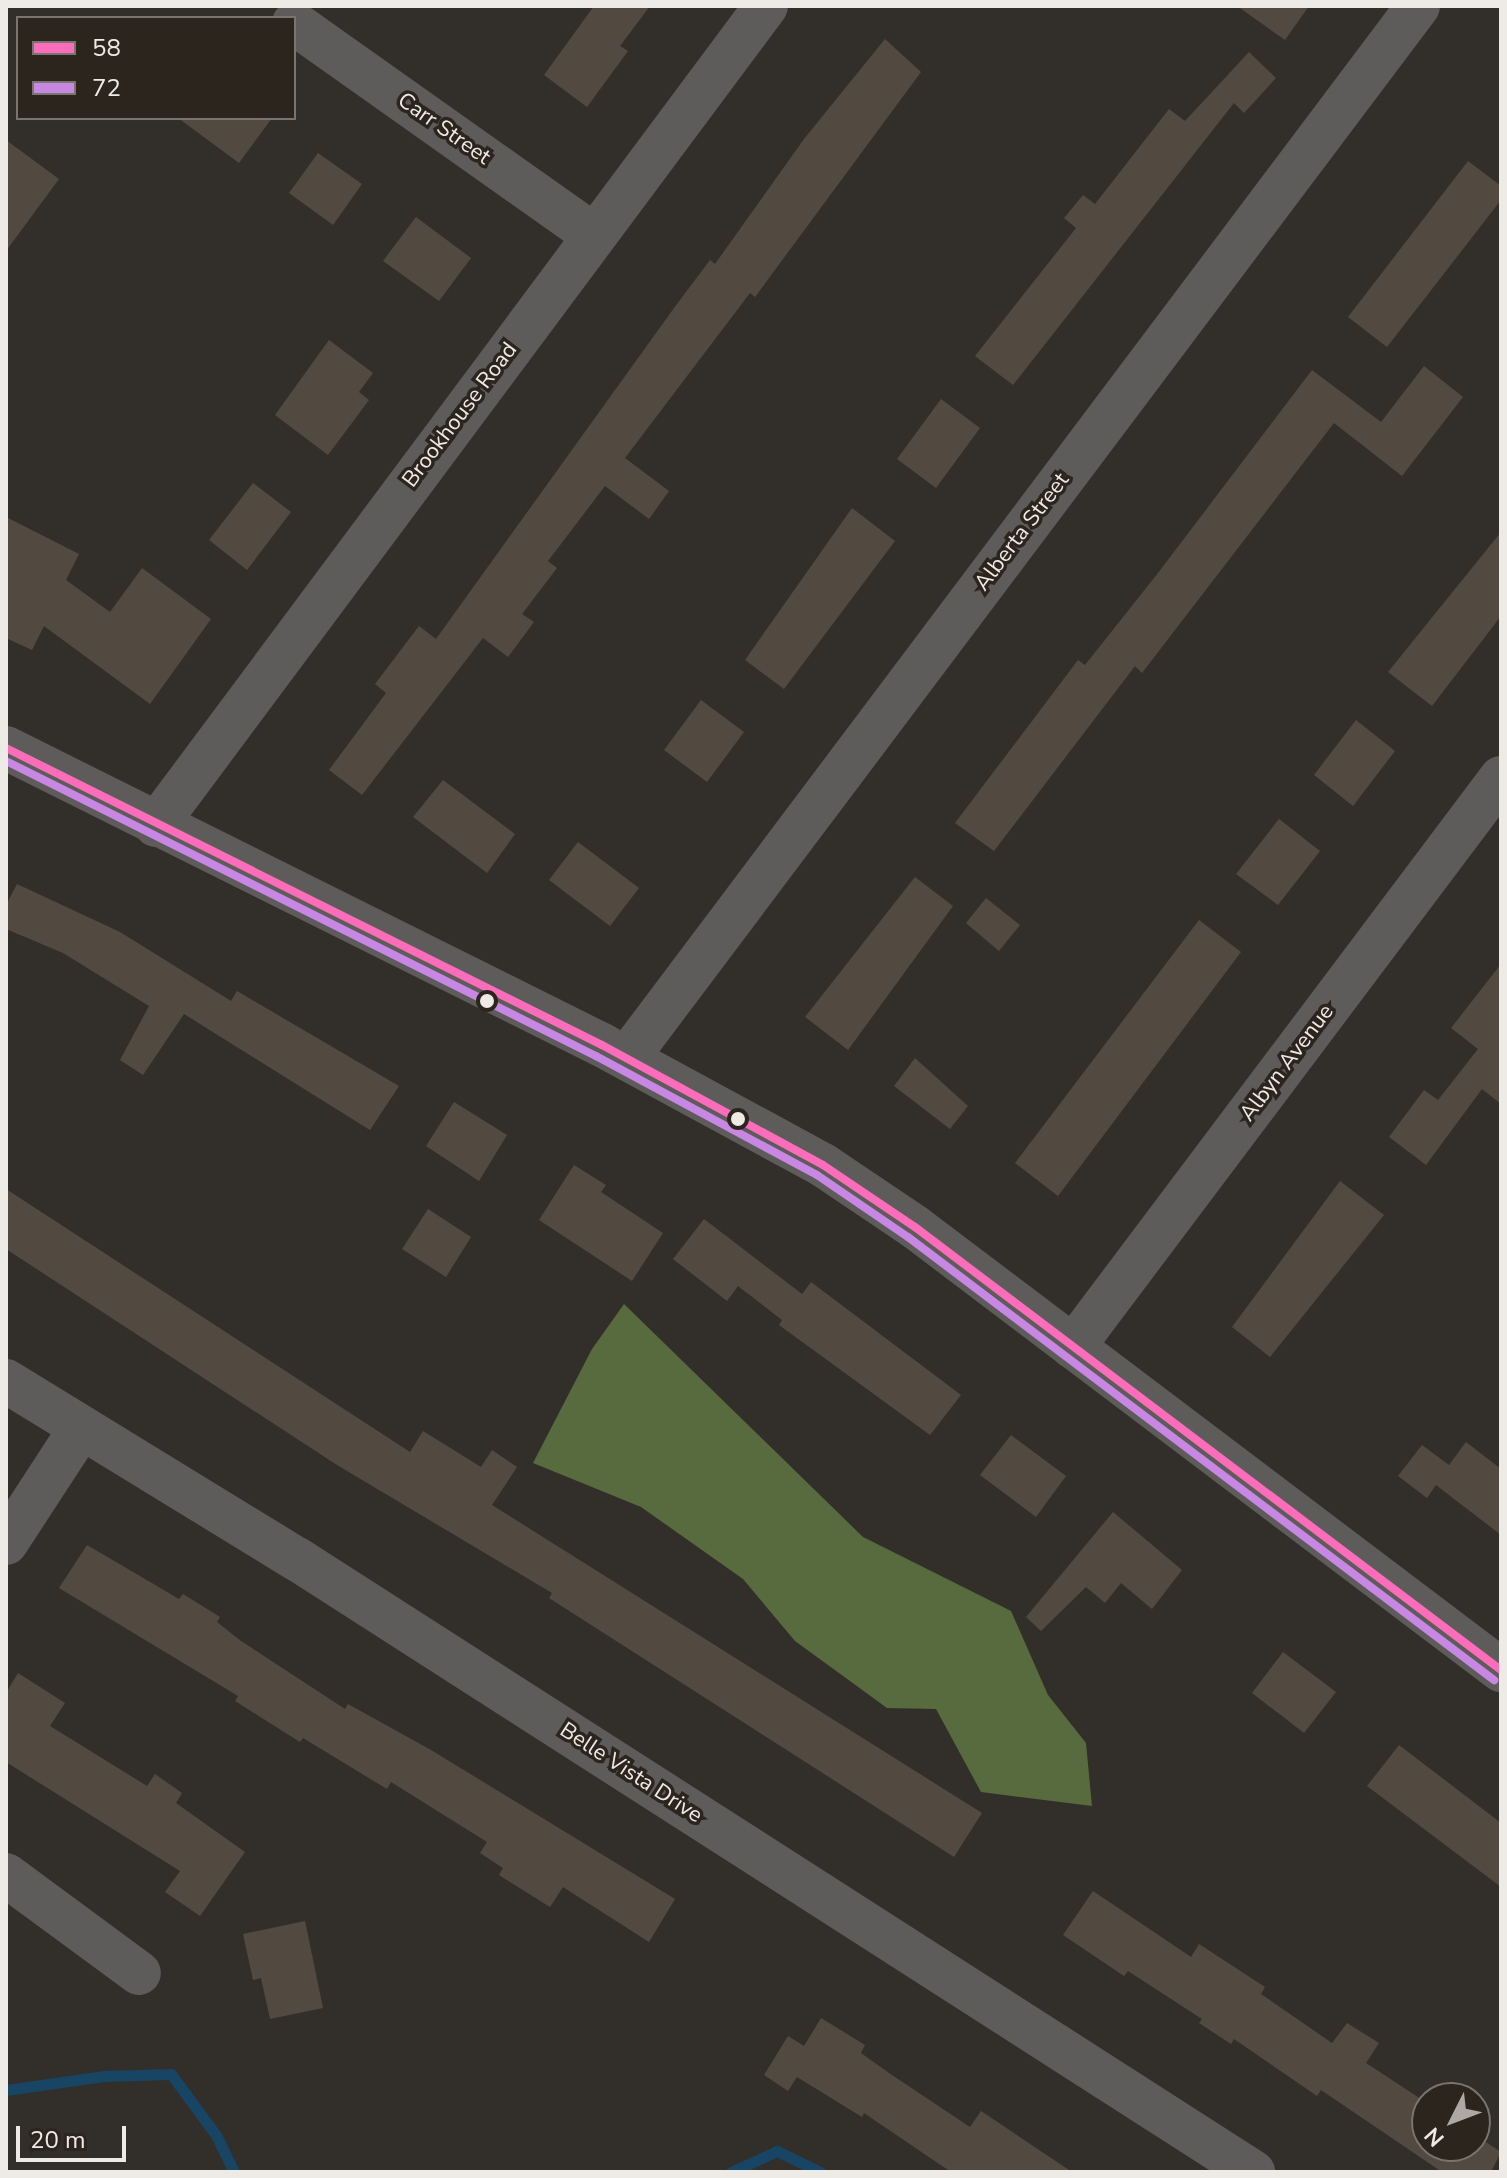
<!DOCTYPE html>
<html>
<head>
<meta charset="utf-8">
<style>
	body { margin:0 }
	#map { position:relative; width:1507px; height:2178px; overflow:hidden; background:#322f2b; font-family:"Nunito Sans",sans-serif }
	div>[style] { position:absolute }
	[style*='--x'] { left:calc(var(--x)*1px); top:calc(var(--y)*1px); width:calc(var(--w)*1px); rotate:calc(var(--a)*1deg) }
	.forest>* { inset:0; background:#576b3e }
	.stream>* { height:11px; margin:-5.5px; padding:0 5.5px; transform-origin:5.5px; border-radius:5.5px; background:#174563 }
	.building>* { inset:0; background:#524a40 }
	.minor>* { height:44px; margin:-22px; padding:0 22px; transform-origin:22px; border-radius:22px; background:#5e5c5b }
	.bus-1>* { height:8px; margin:-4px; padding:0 4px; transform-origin:4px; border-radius:4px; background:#fb6dba }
	.bus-2>* { height:8px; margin:-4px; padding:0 4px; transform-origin:4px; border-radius:4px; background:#c787e3 }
	.dots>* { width:22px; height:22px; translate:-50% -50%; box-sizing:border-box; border:4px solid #2b251e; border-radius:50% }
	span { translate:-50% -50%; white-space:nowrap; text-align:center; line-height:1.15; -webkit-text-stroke:7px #2b251e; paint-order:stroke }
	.street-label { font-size:22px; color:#eeebe6 }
	.frame { position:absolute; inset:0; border:8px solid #eeebe6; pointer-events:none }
	.legend { position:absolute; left:16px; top:16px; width:280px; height:104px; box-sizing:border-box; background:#2b251e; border:2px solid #79746e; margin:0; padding:10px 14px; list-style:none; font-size:24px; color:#eeebe6 }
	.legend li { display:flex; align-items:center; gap:16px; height:40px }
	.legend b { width:40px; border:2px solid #79746e }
	.north { position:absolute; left:1411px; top:2082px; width:80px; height:80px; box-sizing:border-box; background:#2b251e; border:2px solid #79746e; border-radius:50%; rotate:228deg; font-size:22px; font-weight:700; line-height:32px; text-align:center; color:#eeebe6 }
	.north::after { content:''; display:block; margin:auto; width:28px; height:36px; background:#aca9a5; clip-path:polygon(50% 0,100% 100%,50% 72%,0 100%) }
	.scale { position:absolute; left:16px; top:2126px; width:110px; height:36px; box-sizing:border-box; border:4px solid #eeebe6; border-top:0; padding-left:10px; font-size:24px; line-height:28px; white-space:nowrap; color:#eeebe6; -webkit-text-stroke:6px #2b251e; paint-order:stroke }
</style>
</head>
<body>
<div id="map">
	<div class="forest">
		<div style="clip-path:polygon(624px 1304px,863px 1537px,1011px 1611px,1048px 1695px,1086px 1743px,1092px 1806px,981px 1792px,936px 1709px,887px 1708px,795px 1641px,743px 1579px,641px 1507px,533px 1463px,592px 1349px)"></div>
	</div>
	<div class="stream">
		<div style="--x:6;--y:2090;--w:99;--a:-8.1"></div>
		<div style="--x:104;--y:2076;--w:67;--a:-1.7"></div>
		<div style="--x:171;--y:2074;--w:76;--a:53.6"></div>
		<div style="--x:216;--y:2135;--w:41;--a:64.1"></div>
		<div style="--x:731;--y:2172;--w:51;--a:-24.5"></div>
		<div style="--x:777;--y:2151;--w:48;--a:26"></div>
	</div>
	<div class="building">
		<div style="clip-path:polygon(594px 6px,650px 6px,620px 46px,628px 51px,587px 107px,544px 75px)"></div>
		<div style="clip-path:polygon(1237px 6px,1309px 6px,1285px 40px)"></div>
		<div style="clip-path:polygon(885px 39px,921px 72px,755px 297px,750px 293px,625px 458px,669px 491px,649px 519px,605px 486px,548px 561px,557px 568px,522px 614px,534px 622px,508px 657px,483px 638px,362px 795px,329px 770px,386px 693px,375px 684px,419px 626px,436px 639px,674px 308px,710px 260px,715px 264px,804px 139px)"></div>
		<div style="clip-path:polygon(1249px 52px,1276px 78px,1244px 113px,1234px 103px,1013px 385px,975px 356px,1076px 228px,1064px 218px,1083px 195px,1095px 204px,1169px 109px,1185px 121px)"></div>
		<div style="clip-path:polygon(178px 118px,272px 118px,239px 163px)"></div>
		<div style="clip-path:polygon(6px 140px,59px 179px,6px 251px)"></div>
		<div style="clip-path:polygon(318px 153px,362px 184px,333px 225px,289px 193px)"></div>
		<div style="clip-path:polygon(1468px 161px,1501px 186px,1501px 200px,1387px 347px,1348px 317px)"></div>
		<div style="clip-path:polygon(416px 217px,471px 258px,439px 301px,383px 261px)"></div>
		<div style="clip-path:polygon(329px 340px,373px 373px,359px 392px,369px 400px,328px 455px,275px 415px)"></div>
		<div style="clip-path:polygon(1424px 366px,1463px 397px,1402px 476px,1334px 423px,1142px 673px,1135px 666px,994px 851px,955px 823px,1078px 660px,1085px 665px,1158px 573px,1312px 370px,1381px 422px)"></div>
		<div style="clip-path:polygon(941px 399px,980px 428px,936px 488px,897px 459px)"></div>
		<div style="clip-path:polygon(253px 483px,291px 512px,247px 570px,209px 540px)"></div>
		<div style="clip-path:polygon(852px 508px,895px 541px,784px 689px,745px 660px)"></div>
		<div style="clip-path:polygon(6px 517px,79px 554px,66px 580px,110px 612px,142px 568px,211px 619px,150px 704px,44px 626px,32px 650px,6px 638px)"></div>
		<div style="clip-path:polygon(1501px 532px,1501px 616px,1432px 706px,1388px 672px)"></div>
		<div style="clip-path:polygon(701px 700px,744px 732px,707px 782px,664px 750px)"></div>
		<div style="clip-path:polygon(1356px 720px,1395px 751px,1353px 806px,1314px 775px)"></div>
		<div style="clip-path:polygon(443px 780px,515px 834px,487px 873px,413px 817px)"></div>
		<div style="clip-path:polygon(1279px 819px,1320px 851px,1278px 905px,1236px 874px)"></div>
		<div style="clip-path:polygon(578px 842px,639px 888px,610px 926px,549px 880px)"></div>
		<div style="clip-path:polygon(915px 877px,953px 906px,848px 1050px,805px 1017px)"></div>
		<div style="clip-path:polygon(17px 884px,120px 932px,231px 1001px,237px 991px,399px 1086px,370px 1130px,184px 1014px,143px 1075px,120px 1060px,149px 1006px,63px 953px,6px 929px,6px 905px)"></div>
		<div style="clip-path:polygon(986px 898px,1020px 925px,999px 951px,966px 923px)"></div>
		<div style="clip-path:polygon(1199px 920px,1241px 952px,1058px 1196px,1015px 1163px)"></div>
		<div style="clip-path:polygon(1501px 964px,1501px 1104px,1482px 1089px,1426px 1165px,1389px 1137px,1424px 1090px,1438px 1100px,1478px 1049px,1451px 1028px)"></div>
		<div style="clip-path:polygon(915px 1058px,968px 1106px,950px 1129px,894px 1086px)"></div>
		<div style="clip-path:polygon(454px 1102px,507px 1135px,479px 1181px,426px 1146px)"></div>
		<div style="clip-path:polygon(574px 1165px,606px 1185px,601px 1192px,663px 1233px,632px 1281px,539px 1220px)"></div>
		<div style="clip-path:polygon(1340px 1181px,1384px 1215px,1270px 1357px,1232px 1327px)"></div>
		<div style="clip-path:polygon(6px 1189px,410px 1452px,423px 1431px,481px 1467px,492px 1450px,517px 1467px,492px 1505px,982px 1813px,954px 1857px,549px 1598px,552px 1593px,337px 1465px,6px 1249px)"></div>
		<div style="clip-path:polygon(428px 1209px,471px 1237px,446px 1277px,402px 1249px)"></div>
		<div style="clip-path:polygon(704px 1219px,802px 1294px,811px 1282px,961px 1395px,930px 1435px,779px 1325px,782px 1320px,738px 1286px,727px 1301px,673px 1259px)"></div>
		<div style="clip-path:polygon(1011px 1435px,1066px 1476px,1036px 1517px,980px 1475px)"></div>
		<div style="clip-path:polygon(1466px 1442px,1501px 1469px,1501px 1535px,1436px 1485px,1427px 1498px,1398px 1476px,1422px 1445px,1449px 1465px)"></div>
		<div style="clip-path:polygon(1113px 1512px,1182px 1570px,1152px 1609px,1121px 1583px,1105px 1603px,1086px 1587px,1041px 1631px,1026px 1617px)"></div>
		<div style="clip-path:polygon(87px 1545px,179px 1599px,183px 1594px,220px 1617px,217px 1622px,241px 1641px,345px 1709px,348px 1704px,431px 1750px,675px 1899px,649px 1942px,563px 1887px,550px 1907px,499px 1875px,503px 1868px,480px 1853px,487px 1842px,391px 1782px,387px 1789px,303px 1738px,300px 1742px,235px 1701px,238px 1696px,59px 1588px)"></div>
		<div style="clip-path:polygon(1283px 1652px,1336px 1692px,1304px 1733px,1252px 1693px)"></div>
		<div style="clip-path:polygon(18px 1673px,65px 1703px,50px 1726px,147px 1786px,155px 1774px,182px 1793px,176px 1803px,245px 1852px,200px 1916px,165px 1892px,180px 1871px,6px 1762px,6px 1693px)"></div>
		<div style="clip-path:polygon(1399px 1745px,1501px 1823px,1501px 1887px,1367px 1786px)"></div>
		<div style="clip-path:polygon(1093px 1891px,1191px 1957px,1199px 1944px,1265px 1987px,1261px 1994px,1332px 2043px,1347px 2023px,1379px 2043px,1366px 2063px,1427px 2103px,1427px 2146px,1475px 2146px,1475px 2135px,1501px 2152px,1491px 2172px,1442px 2172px,1321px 2090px,1317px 2096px,1234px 2039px,1231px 2044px,1199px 2023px,1202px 2019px,1128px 1971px,1124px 1976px,1063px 1935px)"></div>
		<div style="clip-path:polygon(305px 1921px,323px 2008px,270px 2019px,261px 1978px,253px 1980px,243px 1934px)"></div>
		<div style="clip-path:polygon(821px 2018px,865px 2045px,861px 2053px,889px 2073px,970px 2127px,981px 2111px,1072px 2172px,951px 2172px,864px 2113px,862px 2117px,797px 2077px,788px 2091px,764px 2075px,788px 2036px,804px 2046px)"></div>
	</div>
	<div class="minor">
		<div style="--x:294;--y:23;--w:367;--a:35.3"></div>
		<div style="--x:6;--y:748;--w:666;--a:26.49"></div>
		<div style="--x:602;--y:1045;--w:251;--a:28.5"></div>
		<div style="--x:823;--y:1165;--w:111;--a:34"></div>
		<div style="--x:915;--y:1227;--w:735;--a:37.09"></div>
		<div style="--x:156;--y:825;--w:1021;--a:-53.32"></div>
		<div style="--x:627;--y:1058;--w:1316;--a:-53.06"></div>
		<div style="--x:1073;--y:1347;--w:712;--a:-53.05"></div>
		<div style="--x:6;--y:1381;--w:341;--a:31.5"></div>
		<div style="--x:297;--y:1559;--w:1136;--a:32.67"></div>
		<div style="--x:6;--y:1543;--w:137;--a:-56.9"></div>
		<div style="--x:6;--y:1875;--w:165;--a:36.4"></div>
	</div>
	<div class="bus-1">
		<div style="--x:6;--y:748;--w:666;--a:26.49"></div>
		<div style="--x:602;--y:1045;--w:251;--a:28.5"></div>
		<div style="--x:823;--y:1165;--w:111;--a:34"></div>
		<div style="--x:915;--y:1227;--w:735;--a:37.09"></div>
	</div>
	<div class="bus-2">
		<div style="--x:6;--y:761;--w:660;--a:26.57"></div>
		<div style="--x:596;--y:1056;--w:251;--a:28.3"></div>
		<div style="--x:817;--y:1175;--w:110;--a:34.3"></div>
		<div style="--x:908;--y:1237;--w:735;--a:37.09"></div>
	</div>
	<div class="dots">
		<div style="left:487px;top:1001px;background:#eeebe6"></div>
		<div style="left:738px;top:1119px;background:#eeebe6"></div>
	</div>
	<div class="street-label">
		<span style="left:444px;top:129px;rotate:35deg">Carr Street</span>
		<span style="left:460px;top:415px;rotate:-53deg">Brookhouse Road</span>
		<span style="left:1022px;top:532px;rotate:-53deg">Alberta Street</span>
		<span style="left:1287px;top:1063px;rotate:-53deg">Albyn Avenue</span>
		<span style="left:631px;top:1773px;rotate:33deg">Belle Vista Drive</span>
	</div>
	<div class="frame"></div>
	<ul class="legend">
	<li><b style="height:10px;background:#fb6dba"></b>58</li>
	<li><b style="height:10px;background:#c787e3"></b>72</li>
	</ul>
	<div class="north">N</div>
	<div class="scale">20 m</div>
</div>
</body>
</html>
